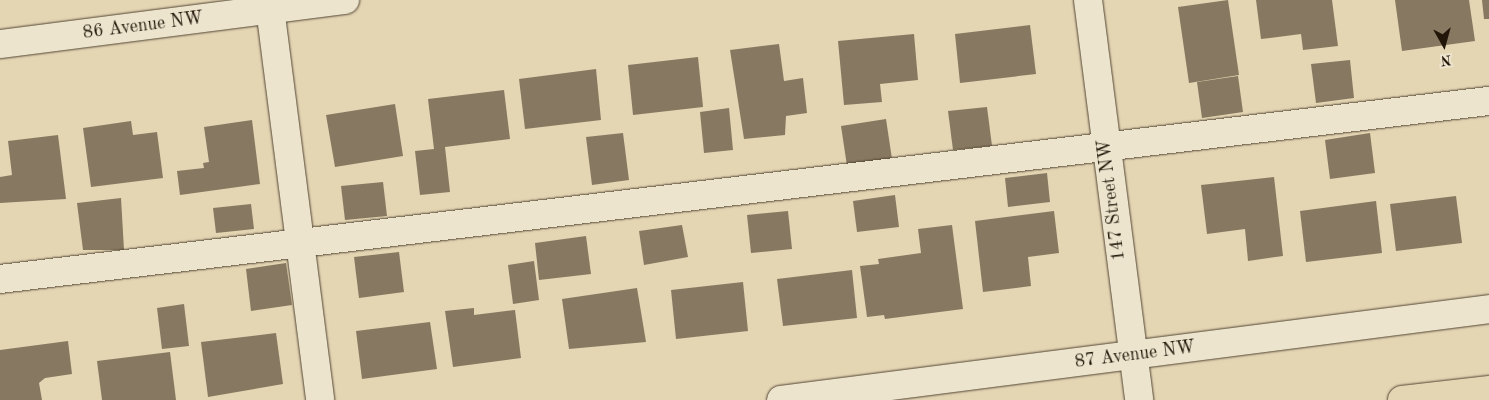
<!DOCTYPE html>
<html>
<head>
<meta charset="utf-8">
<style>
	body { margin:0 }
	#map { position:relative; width:1489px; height:400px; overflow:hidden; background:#e4d5b3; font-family:"Old Standard TT",serif }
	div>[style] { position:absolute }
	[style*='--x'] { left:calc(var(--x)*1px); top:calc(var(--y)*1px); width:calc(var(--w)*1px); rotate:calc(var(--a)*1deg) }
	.building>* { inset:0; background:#877961 }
	.roads { filter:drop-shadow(0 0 1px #524634) drop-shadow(0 0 1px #524634) }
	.minor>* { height:28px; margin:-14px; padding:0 14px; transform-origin:14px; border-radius:14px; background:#ede4ce }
	.major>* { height:28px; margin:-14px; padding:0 14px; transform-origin:14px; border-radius:14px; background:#e4d5b3 }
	span { translate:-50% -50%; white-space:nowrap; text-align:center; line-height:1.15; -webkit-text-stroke:4px #ede4ce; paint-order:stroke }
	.street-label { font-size:18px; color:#221609 }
	.north { position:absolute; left:1419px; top:20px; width:50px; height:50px; -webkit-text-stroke:4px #ede4ce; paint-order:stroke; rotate:173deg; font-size:14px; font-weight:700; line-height:20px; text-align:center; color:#221609 }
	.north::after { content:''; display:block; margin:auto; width:18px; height:22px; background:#221609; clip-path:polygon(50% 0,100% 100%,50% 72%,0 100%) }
</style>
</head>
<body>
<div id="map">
	<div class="building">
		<div style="clip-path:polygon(1228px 0,1239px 75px,1189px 83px,1178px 7px)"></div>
		<div style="clip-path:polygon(1256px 0,1332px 0,1338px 46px,1303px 50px,1301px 34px,1261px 39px)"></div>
		<div style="clip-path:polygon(1395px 0,1469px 0,1475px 41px,1402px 51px)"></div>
		<div style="clip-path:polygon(1482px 0,1489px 0,1489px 19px,1484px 19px)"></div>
		<div style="clip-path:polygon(1030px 25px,1036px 74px,960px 83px,955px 34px)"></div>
		<div style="clip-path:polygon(914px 34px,918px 80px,880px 84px,882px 102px,844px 105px,838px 41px)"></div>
		<div style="clip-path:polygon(779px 44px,784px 81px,803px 78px,807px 113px,786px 116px,785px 135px,744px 139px,730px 50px)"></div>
		<div style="clip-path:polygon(698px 57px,703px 107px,633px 115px,628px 65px)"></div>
		<div style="clip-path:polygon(1350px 60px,1354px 98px,1316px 103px,1311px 64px)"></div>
		<div style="clip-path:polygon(596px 69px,601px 120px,525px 129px,519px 79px)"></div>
		<div style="clip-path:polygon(1238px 76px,1243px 112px,1202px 118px,1197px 82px)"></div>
		<div style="clip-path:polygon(504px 90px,510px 139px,445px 147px,450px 192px,420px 195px,415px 151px,434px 149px,428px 99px)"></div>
		<div style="clip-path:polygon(395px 104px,403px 156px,335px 167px,326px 115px)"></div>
		<div style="clip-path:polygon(987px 107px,992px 146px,953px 150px,948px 111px)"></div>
		<div style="clip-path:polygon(729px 108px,733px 150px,704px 153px,700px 112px)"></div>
		<div style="clip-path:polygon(886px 119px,892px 159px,847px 166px,841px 126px)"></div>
		<div style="clip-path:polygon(252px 120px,260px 184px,180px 195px,177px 171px,204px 168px,203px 163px,209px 162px,204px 127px)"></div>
		<div style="clip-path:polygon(131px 121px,133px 135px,157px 132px,163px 178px,91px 187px,83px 128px)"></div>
		<div style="clip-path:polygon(623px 133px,629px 180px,592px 185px,586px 137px)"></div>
		<div style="clip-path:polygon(1370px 133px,1375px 173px,1330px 179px,1325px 140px)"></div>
		<div style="clip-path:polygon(58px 135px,66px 199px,0 203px,0 177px,12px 175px,8px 141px)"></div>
		<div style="clip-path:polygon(1047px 173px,1050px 202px,1008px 207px,1005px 178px)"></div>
		<div style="clip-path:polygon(1274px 177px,1283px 256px,1248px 261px,1245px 229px,1207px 234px,1201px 185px)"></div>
		<div style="clip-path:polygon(383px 182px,387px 216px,345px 220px,341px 186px)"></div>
		<div style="clip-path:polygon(895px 195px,899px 227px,857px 232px,853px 201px)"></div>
		<div style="clip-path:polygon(1456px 196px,1462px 243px,1396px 251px,1390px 204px)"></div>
		<div style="clip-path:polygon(121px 198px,124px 250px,83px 250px,77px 203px)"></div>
		<div style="clip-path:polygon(1376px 201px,1382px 253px,1306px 262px,1300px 211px)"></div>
		<div style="clip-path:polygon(251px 204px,254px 229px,216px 233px,213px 208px)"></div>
		<div style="clip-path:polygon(788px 211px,792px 249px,751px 253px,747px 215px)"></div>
		<div style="clip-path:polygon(1054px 211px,1059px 253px,1028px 257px,1031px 286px,983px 292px,975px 221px)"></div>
		<div style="clip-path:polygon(682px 225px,688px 257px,644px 265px,639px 231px)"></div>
		<div style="clip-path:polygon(952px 225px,963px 309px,885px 319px,884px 315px,867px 317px,860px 266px,879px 264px,878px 259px,921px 253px,918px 229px)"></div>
		<div style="clip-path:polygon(586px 236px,591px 274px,539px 280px,535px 243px)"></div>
		<div style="clip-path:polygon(399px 252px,404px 292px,359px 298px,354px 257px)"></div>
		<div style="clip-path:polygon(534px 261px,539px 300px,513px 304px,508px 265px)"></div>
		<div style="clip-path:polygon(286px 263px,292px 305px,251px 311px,246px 269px)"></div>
		<div style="clip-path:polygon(852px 270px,857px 318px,783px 326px,777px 279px)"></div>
		<div style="clip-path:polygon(743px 282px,748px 331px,676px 339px,671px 290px)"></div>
		<div style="clip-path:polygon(637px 288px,646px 342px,569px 349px,562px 299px)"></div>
		<div style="clip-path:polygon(184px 304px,189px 346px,162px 349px,157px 308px)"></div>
		<div style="clip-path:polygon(474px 308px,474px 315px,515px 310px,521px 358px,453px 367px,445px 311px)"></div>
		<div style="clip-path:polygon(430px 322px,437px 369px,362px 379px,356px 331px)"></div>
		<div style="clip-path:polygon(276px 333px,283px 384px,208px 397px,201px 342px)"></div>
		<div style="clip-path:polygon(68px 341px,72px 374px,45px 378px,39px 383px,42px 400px,0 400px,0 350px)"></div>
		<div style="clip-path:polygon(170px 352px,176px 400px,102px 400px,97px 361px)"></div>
	</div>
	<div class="roads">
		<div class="minor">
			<div style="--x:269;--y:0;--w:403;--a:82.7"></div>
			<div style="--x:1088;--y:0;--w:403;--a:82.7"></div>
			<div style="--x:0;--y:44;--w:348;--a:-7.3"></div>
			<div style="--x:0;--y:279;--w:1500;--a:-6.82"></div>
			<div style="--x:781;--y:400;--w:714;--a:-7.32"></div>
		</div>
		<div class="major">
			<div style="--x:1402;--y:400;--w:88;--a:-6.6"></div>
		</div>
	</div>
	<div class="street-label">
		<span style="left:143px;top:26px;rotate:-7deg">86 Avenue NW</span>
		<span style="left:1112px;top:200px;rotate:-97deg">147 Street NW</span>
		<span style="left:1135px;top:355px;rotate:-7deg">87 Avenue NW</span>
	</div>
	<div class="north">N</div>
</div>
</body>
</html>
